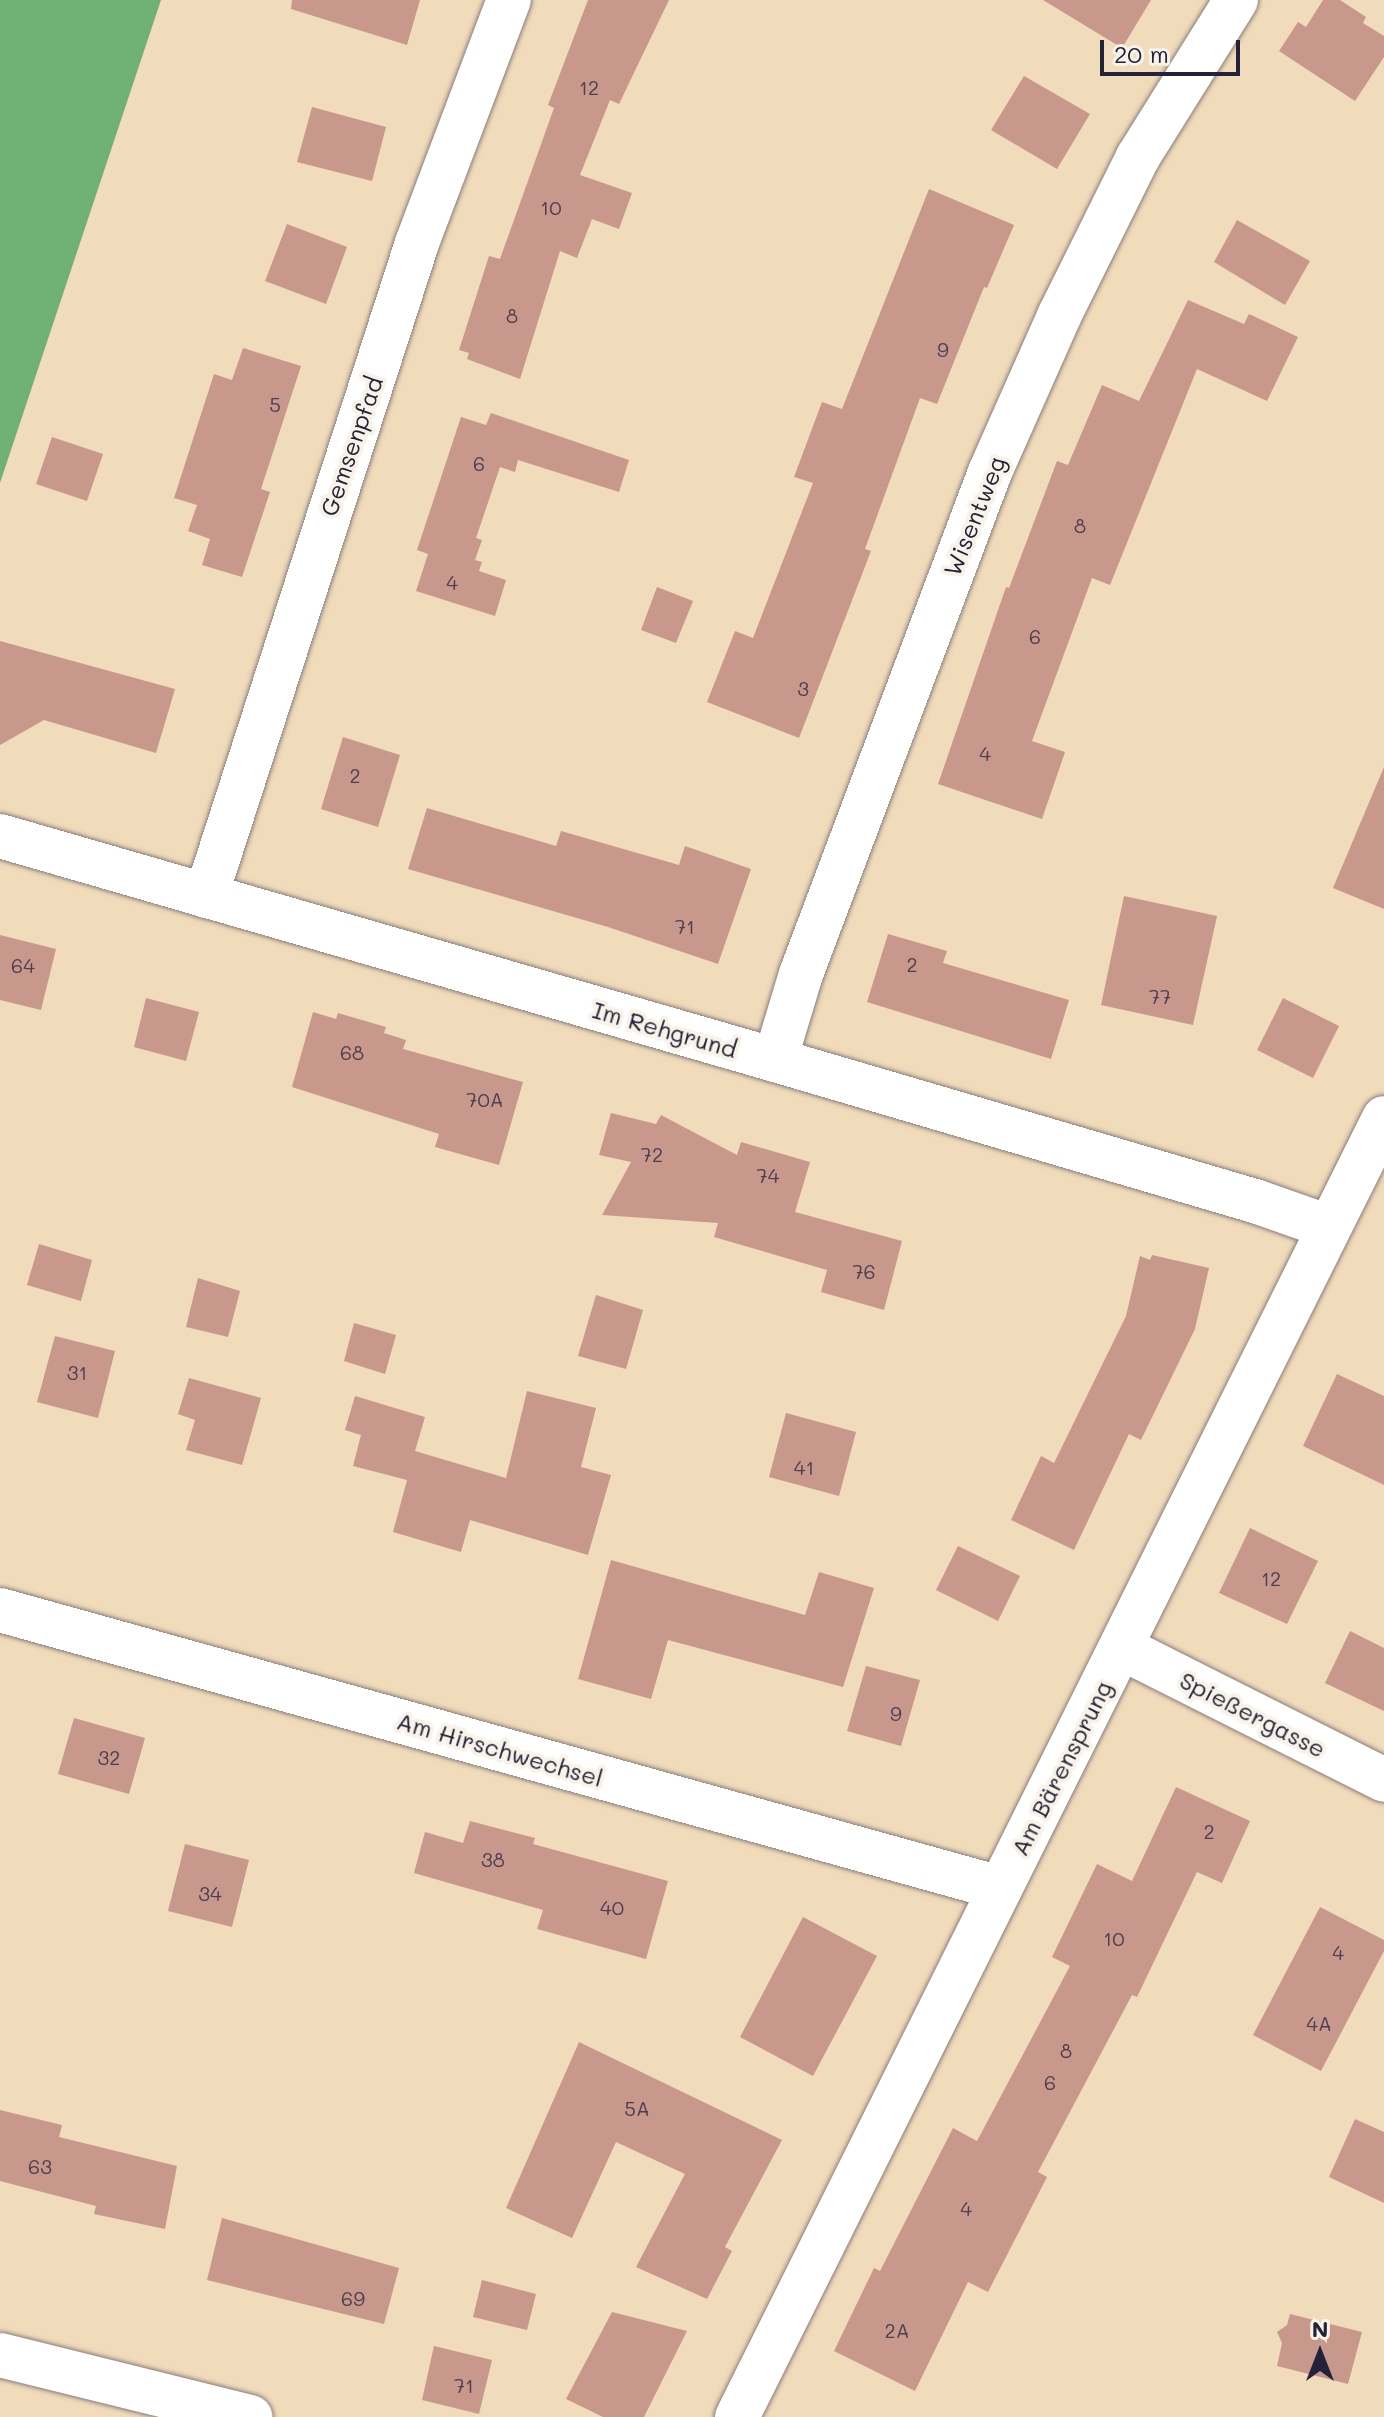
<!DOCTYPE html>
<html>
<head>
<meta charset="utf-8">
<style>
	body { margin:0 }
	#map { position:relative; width:1384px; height:2417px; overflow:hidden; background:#f0dbba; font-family:Mali,sans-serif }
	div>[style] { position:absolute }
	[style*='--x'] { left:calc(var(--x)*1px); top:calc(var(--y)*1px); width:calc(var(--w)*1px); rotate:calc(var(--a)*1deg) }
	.forest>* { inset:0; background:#71b174 }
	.building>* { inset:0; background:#c9988d }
	.roads { filter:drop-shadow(0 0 2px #897e7a) drop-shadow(0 0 2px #897e7a) }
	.street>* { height:44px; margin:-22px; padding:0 22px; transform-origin:22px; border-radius:22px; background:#fff }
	span { translate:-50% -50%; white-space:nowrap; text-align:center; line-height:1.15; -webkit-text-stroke:8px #f7f3e8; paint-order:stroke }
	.number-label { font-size:20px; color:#4c4050 }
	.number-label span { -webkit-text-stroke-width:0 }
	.street-label { font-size:24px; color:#22223b }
	.north { position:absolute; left:1280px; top:2313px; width:80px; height:80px; -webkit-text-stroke:6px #f7f3e8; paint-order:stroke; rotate:0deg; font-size:22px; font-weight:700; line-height:32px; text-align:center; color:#22223b }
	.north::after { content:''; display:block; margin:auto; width:28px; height:36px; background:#22223b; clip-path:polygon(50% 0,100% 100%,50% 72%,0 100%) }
	.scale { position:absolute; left:1100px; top:40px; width:140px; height:36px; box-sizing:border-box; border:4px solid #22223b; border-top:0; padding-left:10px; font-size:24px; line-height:28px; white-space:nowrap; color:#22223b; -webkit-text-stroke:6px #f7f3e8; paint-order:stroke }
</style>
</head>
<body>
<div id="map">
	<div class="forest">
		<div style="clip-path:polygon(0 0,161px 0,0 483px)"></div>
	</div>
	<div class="building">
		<div style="clip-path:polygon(292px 0,420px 0,407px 45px,291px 9px)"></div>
		<div style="clip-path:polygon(588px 0,669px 0,619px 104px,610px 100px,580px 175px,632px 193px,619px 229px,592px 219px,577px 258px,560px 251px,520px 379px,467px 359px,469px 353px,459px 350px,489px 256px,500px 259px,554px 108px,548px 105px)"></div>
		<div style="clip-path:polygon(1043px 0,1151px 0,1122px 48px)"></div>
		<div style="clip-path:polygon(1323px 0,1340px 0,1366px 17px,1363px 23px,1384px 36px,1384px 57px,1355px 101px,1279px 51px,1298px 22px,1306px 27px)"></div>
		<div style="clip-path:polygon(1024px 76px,1090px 114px,1057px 169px,991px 130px)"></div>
		<div style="clip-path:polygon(312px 107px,386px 127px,372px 181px,297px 162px)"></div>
		<div style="clip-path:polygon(929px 189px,1014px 225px,987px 288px,984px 287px,937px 404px,920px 398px,865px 549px,871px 551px,799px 738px,707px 702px,735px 631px,753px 638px,813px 483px,794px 477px,822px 402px,842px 409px)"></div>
		<div style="clip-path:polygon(1237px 220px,1310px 261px,1285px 305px,1214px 262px)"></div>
		<div style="clip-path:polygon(287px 224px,347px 247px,326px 304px,265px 281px)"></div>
		<div style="clip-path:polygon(1188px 300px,1244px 324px,1249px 314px,1298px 337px,1267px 401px,1197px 369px,1110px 585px,1092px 578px,1032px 741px,1065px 752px,1042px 819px,938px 784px,1006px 587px,1009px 588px,1057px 461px,1068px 465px,1102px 385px,1139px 401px)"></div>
		<div style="clip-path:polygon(243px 348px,301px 366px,261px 489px,270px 492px,242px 577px,202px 565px,210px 539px,188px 531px,197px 505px,174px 498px,214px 374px,232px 380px)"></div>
		<div style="clip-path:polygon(491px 413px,629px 460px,619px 492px,518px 460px,515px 472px,500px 467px,476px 538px,482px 540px,475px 560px,482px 562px,479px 571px,506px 580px,495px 616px,416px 591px,428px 554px,417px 550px,461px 417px,486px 425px)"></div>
		<div style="clip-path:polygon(52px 437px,103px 454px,87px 501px,36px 484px)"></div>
		<div style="clip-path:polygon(657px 587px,693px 601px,676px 643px,641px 630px)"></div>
		<div style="clip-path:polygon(0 641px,175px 689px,156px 753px,44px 720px,0 745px)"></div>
		<div style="clip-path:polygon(343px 737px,400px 755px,378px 827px,321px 809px)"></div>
		<div style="clip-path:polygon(1384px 767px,1384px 909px,1333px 888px)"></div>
		<div style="clip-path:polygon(427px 808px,556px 846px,561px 831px,679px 865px,685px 846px,751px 869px,718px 964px,608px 927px,408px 869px)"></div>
		<div style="clip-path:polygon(1124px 896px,1217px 916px,1193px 1025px,1101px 1005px)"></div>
		<div style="clip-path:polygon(888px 934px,947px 951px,943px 963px,1069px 1000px,1051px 1059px,867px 1002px)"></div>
		<div style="clip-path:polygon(0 935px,56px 949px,41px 1010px,0 1000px)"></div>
		<div style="clip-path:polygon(146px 998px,199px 1012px,186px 1061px,134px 1047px)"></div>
		<div style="clip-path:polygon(1283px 998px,1339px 1026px,1313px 1078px,1257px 1050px)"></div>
		<div style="clip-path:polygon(313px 1012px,336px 1019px,338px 1013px,386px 1027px,384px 1033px,406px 1040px,403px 1049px,523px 1082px,499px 1165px,435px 1147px,439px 1134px,292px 1087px)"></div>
		<div style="clip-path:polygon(611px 1113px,656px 1124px,661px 1115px,737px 1155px,741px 1142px,810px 1162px,795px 1212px,902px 1241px,884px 1310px,821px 1292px,827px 1270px,714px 1237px,718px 1223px,602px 1215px,631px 1162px,599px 1155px)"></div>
		<div style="clip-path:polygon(39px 1244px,92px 1260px,81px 1301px,27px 1285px)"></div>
		<div style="clip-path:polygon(1152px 1255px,1209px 1268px,1195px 1329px,1141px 1440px,1129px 1434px,1074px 1550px,1011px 1520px,1041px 1456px,1054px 1463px,1126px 1316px,1140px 1256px,1150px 1260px)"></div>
		<div style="clip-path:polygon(198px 1278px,240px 1291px,228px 1337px,186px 1327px)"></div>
		<div style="clip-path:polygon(596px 1295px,643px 1310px,626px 1369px,578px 1356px)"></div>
		<div style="clip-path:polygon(354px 1323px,396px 1335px,385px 1374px,344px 1361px)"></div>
		<div style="clip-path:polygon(55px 1336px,115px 1351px,98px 1418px,37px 1402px)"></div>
		<div style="clip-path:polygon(1337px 1374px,1384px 1396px,1384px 1485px,1303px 1446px)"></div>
		<div style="clip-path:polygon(189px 1378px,261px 1398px,242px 1465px,186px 1450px,195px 1420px,178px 1414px)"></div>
		<div style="clip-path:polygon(527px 1391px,596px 1408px,581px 1467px,611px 1475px,588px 1555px,470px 1520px,461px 1552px,393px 1532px,407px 1480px,353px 1466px,361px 1435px,345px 1430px,355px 1396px,425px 1417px,415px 1451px,506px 1478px)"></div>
		<div style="clip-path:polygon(786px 1413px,856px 1432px,839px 1496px,769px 1477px)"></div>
		<div style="clip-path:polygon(1250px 1528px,1318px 1561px,1287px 1624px,1219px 1593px)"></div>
		<div style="clip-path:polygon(958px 1546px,1020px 1576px,998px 1621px,936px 1590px)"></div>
		<div style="clip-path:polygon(611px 1560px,805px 1615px,819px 1572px,874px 1588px,843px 1687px,668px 1640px,651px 1699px,578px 1679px)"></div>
		<div style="clip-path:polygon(1350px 1631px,1384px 1648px,1384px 1711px,1325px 1683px)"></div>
		<div style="clip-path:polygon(866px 1666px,920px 1680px,901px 1746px,847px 1731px)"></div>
		<div style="clip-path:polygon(74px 1718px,145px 1738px,129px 1794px,58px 1774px)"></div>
		<div style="clip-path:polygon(1176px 1787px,1250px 1821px,1222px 1883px,1197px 1872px,1137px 1997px,1132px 1995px,1038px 2172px,1047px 2177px,988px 2292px,968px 2282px,915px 2391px,834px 2351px,874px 2268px,880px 2271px,953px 2128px,977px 2141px,1070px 1966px,1052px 1957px,1097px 1864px,1132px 1881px)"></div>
		<div style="clip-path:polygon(470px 1821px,535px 1838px,533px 1844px,668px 1881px,646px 1959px,537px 1929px,543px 1910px,414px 1873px,425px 1832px,463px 1843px)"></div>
		<div style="clip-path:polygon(185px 1844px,249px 1860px,232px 1927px,168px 1911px)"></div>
		<div style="clip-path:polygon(1320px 1907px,1384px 1940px,1384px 1951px,1321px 2071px,1253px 2035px)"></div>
		<div style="clip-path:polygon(803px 1917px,877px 1956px,813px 2076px,740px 2037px)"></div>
		<div style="clip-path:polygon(579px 2042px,782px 2140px,725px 2247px,732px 2251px,707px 2299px,636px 2267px,685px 2174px,616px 2142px,572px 2238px,506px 2208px)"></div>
		<div style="clip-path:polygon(0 2110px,62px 2125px,59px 2137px,177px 2166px,165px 2229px,94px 2214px,96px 2206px,0 2181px)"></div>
		<div style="clip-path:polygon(1355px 2119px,1384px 2132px,1384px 2203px,1329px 2177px)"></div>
		<div style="clip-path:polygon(222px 2218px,399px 2268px,384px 2324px,207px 2280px)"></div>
		<div style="clip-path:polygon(482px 2280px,536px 2294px,527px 2330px,473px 2317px)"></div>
		<div style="clip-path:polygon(612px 2312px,687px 2331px,644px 2417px,603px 2417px,566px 2399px)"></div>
		<div style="clip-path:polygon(1290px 2314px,1362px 2332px,1348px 2384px,1277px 2366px,1282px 2343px,1277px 2332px,1287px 2325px)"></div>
		<div style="clip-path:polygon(434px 2346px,492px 2360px,479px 2414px,422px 2400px)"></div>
	</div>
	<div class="roads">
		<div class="street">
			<div style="--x:0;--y:836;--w:807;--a:16.12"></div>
			<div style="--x:775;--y:1060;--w:503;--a:16.38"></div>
			<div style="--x:1258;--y:1202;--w:75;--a:19.4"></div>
			<div style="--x:206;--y:896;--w:686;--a:-72.09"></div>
			<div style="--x:417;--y:243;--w:260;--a:-69.3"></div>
			<div style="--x:775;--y:1060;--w:90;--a:-73.2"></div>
			<div style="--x:801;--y:974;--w:536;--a:-69.37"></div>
			<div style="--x:990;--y:472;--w:173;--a:-66.1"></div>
			<div style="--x:1060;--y:314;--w:175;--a:-63.6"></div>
			<div style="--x:1138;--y:157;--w:185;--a:-58"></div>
			<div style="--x:0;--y:1610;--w:1038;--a:15.54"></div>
			<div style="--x:1122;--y:1648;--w:293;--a:26.7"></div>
			<div style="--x:0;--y:2355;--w:258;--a:13.9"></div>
			<div style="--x:737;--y:2417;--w:1451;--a:-63.52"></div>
		</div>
	</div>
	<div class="number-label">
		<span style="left:589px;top:87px">12</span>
		<span style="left:551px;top:207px">10</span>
		<span style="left:512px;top:315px">8</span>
		<span style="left:943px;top:349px">9</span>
		<span style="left:275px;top:404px">5</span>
		<span style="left:479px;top:463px">6</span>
		<span style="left:1080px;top:525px">8</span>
		<span style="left:452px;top:582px">4</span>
		<span style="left:1035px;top:636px">6</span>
		<span style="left:803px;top:688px">3</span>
		<span style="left:985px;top:753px">4</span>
		<span style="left:355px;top:775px">2</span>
		<span style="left:685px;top:926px">71</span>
		<span style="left:912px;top:964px">2</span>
		<span style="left:23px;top:965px">64</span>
		<span style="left:1160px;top:996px">77</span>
		<span style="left:352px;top:1052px">68</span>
		<span style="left:485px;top:1099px">70A</span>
		<span style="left:652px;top:1154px">72</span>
		<span style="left:768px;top:1175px">74</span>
		<span style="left:864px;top:1271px">76</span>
		<span style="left:77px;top:1372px">31</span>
		<span style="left:804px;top:1467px">41</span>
		<span style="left:1271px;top:1578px">12</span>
		<span style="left:896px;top:1713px">9</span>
		<span style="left:109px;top:1757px">32</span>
		<span style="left:1209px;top:1831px">2</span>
		<span style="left:493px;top:1859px">38</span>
		<span style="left:210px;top:1893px">34</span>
		<span style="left:612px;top:1907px">40</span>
		<span style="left:1114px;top:1938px">10</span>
		<span style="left:1338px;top:1952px">4</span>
		<span style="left:1319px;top:2023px">4A</span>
		<span style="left:1066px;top:2050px">8</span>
		<span style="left:1050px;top:2082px">6</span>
		<span style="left:637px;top:2108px">5A</span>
		<span style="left:40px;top:2166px">63</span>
		<span style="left:966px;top:2208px">4</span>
		<span style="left:353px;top:2298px">69</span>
		<span style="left:897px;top:2330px">2A</span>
		<span style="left:464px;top:2385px">71</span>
	</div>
	<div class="street-label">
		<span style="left:351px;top:446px;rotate:-71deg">Gemsenpfad</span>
		<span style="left:974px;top:516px;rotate:-68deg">Wisentweg</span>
		<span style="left:665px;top:1029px;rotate:16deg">Im Rehgrund</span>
		<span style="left:1253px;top:1714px;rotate:27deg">Spießergasse</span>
		<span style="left:500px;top:1749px;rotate:16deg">Am Hirschwechsel</span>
		<span style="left:1061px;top:1768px;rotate:-63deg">Am Bärensprung</span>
	</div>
	<div class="north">N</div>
	<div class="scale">20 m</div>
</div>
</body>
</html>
